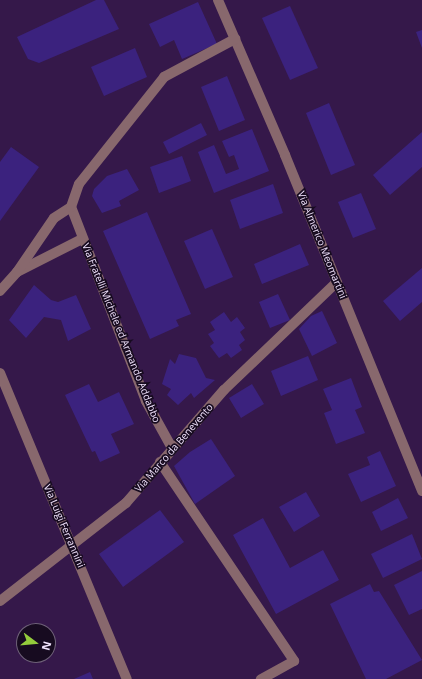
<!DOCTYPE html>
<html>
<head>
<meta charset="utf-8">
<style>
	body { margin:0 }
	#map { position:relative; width:422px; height:679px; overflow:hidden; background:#35184a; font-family:"Open Sans",sans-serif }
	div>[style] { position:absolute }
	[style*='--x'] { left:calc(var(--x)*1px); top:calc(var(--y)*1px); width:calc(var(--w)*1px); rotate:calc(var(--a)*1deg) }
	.building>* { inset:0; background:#3b227e }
	.minor>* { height:10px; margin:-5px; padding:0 5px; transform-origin:5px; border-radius:5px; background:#88686d }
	span { translate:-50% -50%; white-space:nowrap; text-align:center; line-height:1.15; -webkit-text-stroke:3.5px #170b20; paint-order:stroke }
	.street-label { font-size:10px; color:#f2e4fe }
	.north { position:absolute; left:16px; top:623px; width:40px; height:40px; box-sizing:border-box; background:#170b20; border:1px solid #6f6279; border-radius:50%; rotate:106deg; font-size:11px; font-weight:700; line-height:16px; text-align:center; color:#f2e4fe }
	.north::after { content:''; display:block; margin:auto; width:14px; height:18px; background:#94cc3c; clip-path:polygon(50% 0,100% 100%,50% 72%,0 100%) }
</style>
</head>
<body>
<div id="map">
	<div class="building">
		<div style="clip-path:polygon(96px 0,104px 0,119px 29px,39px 63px,28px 59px,17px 37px)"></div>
		<div style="clip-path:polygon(198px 2px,217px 44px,182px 59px,174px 40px,160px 47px,149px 24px)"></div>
		<div style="clip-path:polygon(290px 6px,318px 68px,290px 80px,262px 18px)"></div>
		<div style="clip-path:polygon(422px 30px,422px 48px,416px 32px)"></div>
		<div style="clip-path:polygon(135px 48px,147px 77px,104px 96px,91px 67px)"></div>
		<div style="clip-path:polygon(227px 76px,245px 120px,219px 131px,201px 87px)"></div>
		<div style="clip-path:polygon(329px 103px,355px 165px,331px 175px,306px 113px)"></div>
		<div style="clip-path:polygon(201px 123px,207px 135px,169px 154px,163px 142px)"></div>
		<div style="clip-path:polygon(252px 129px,269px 171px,214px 193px,198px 152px,214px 145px,226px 174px,239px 169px,234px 155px,229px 157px,222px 141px)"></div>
		<div style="clip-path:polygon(422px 132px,422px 167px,390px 195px,373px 175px)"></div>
		<div style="clip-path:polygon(11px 147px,39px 167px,0 221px,0 162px)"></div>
		<div style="clip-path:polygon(182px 156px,191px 181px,159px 193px,150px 167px)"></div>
		<div style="clip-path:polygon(127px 169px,139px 190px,119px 201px,121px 206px,102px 213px,92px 196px,94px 189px,107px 176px)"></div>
		<div style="clip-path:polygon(273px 184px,283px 213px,240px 229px,230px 200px)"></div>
		<div style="clip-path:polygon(361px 193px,376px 229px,353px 238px,338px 202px)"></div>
		<div style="clip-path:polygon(147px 212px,191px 314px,176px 320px,179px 326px,150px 339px,103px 231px)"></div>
		<div style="clip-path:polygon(212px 229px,233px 277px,205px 289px,184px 241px)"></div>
		<div style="clip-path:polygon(300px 244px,309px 265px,262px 284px,254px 264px)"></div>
		<div style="clip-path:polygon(422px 268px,422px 302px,400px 321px,383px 301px)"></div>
		<div style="clip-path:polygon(34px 285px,51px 300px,58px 302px,76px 295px,91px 329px,68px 341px,61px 320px,44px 317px,26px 338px,9px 320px)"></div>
		<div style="clip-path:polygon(278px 294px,290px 320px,270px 328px,259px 302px)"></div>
		<div style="clip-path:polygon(322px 311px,337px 343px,312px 356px,299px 329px,311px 316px)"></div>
		<div style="clip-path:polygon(224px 312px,231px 322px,237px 317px,245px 328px,240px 332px,245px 340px,239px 345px,242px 350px,231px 358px,227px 353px,219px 358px,210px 346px,214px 343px,208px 334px,215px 330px,210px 322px)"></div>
		<div style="clip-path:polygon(179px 354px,196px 358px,206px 378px,215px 380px,194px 398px,191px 393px,178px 405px,167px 395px,171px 389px,162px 384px,170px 359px,175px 364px)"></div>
		<div style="clip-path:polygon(308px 356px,318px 380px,281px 396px,271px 371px)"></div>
		<div style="clip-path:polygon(351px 378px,362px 407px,355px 410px,365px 433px,336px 444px,324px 413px,332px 410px,323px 389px)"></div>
		<div style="clip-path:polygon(89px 384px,98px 402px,119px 392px,134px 424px,111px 434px,120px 453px,100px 462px,95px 451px,92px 452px,65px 395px)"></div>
		<div style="clip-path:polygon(252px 384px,264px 404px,241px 418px,229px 398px)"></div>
		<div style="clip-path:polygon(211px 439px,235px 476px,195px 504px,174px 466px,190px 452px)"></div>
		<div style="clip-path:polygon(380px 451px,396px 486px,361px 502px,348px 474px,370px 465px,367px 457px)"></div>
		<div style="clip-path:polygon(306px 492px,320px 516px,294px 532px,279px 507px)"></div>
		<div style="clip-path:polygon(398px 498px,408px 518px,381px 531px,372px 512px)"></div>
		<div style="clip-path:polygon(160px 510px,184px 542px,123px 587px,99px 554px)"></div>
		<div style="clip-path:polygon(263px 518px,290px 568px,323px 550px,339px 580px,276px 614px,233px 535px)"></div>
		<div style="clip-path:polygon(412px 534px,422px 559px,383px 578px,371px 554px)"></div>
		<div style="clip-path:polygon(422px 571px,422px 609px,409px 615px,394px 585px)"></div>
		<div style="clip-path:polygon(370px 584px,374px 592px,379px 591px,422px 660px,386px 679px,366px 679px,330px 604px)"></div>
		<div style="clip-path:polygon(90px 672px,93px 679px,74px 679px)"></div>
	</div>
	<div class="minor">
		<div style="--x:218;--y:0;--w:169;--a:66.6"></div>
		<div style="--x:285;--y:155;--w:363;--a:67.8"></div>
		<div style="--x:17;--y:272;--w:73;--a:-26.9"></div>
		<div style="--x:0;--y:291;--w:25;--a:-48"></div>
		<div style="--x:17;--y:272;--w:65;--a:-55.6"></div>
		<div style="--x:54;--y:218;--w:20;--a:-33"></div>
		<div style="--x:0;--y:373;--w:331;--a:67.5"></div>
		<div style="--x:172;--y:448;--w:54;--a:-119"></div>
		<div style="--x:146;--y:401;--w:208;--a:-111.1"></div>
		<div style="--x:71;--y:207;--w:24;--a:-71"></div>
		<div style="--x:79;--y:184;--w:137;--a:-51.5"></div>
		<div style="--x:164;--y:77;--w:81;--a:-28.2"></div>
		<div style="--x:160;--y:462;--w:240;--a:56"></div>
		<div style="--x:294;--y:661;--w:38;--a:151"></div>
		<div style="--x:0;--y:601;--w:160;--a:-37.9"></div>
		<div style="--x:126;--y:503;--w:150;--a:-49.1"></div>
		<div style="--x:224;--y:390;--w:156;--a:-43.7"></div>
	</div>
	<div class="street-label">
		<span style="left:322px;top:245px;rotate:68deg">Via Almerico Meomartini</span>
		<span style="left:121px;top:333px;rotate:68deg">Via Fratelli Michele ed Armando Addabbo</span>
		<span style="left:174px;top:448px;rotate:-49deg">Via Marco da Benevento</span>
		<span style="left:64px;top:526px;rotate:67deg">Via Luigi Ferrannini</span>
	</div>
	<div class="north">N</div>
</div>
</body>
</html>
